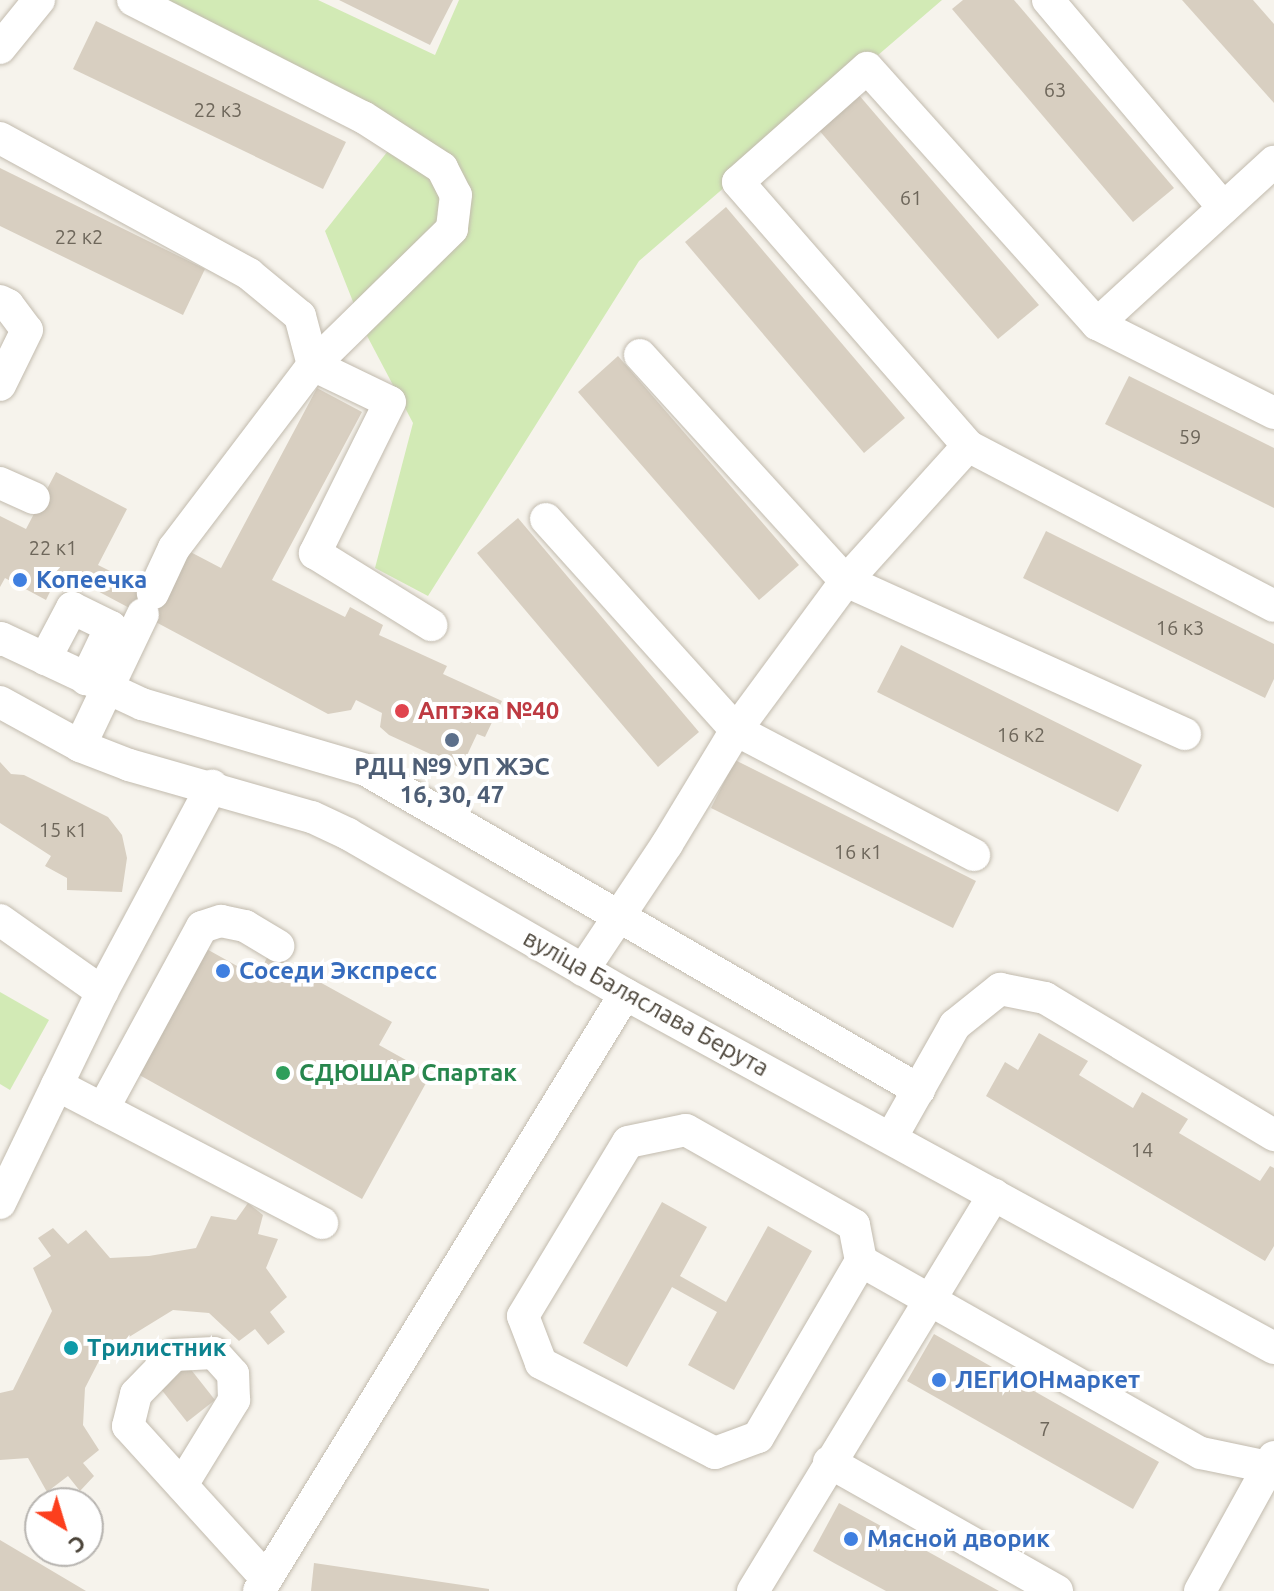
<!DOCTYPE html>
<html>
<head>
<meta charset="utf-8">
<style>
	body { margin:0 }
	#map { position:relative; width:1274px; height:1591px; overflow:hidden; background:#f6f3ec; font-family:Ubuntu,sans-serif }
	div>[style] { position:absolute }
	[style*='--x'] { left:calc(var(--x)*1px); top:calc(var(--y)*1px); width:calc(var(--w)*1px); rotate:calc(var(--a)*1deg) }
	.green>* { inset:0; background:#d2eab5 }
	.building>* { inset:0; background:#d8cfc1 }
	.roads { filter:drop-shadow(0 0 2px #c2bbae) drop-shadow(0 0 2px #c2bbae) }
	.minor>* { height:32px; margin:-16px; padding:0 16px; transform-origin:16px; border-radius:16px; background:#fff }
	.dots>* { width:22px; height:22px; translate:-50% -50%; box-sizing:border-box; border:4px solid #fff; border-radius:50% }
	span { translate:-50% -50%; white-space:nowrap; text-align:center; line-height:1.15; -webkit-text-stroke:8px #fff; paint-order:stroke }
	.number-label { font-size:20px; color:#6e675b }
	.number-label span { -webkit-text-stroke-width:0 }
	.shop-label { font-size:24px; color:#366cbe; font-weight:700 }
	.left { translate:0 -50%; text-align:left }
	.health-label { font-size:24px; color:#be3a42; font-weight:700 }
	.service-label { font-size:24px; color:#4e5e75; font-weight:700 }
	.street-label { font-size:24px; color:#4b4439 }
	.leisure-label { font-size:24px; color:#27864d; font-weight:700 }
	.culture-label { font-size:24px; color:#0d838f; font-weight:700 }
	.north { position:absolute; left:24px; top:1487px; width:80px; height:80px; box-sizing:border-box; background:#fff; border:2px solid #b7b4b0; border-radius:50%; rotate:142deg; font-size:22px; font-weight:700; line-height:32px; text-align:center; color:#4b4439 }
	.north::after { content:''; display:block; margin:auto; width:28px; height:36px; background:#fc3f1d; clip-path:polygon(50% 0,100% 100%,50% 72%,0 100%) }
</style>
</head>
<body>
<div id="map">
	<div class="green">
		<div style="clip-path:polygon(154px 0,318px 0,435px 55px,459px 0,942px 0,639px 261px,428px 596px,375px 568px,413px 423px,365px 332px,325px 231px,406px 128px)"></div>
		<div style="clip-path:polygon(0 992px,49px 1020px,10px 1090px,0 1084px)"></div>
	</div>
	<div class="building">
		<div style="clip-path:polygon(339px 0,453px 0,430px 45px)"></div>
		<div style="clip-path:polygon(963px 0,1014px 0,1174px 188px,1133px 222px,952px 9px)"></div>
		<div style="clip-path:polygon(1182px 0,1253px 0,1274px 24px,1274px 103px)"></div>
		<div style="clip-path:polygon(96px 21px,346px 142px,323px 189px,73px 69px)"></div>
		<div style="clip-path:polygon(858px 94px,1039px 305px,998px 339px,818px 129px)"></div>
		<div style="clip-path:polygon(0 168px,205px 269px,183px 315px,0 226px)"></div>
		<div style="clip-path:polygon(726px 207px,905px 418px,864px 453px,685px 242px)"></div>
		<div style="clip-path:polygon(618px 356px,799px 565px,759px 600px,578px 392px)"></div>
		<div style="clip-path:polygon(1129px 376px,1274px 448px,1274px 508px,1105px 424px)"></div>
		<div style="clip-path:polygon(317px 388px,362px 412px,272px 580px,345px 617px,350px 607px,383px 625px,379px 635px,447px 666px,443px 674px,502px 701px,485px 737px,477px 734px,461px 768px,389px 735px,380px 727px,382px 713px,356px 700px,351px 710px,328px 714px,60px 571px,46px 600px,5px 578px,0 587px,0 516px,26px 529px,56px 472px,127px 509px,98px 565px,156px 594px,179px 546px,221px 568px)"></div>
		<div style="clip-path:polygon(518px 518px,699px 732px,658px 767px,477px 553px)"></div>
		<div style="clip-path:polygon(1046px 531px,1274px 644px,1274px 679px,1265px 698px,1023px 578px)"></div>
		<div style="clip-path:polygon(901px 645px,1142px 765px,1118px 812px,877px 692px)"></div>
		<div style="clip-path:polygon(735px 760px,976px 881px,953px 928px,711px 808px)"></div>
		<div style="clip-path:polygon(0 762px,11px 774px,24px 775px,108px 817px,122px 835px,127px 858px,122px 892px,67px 890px,67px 878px,45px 866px,51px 856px,0 823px)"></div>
		<div style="clip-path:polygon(203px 947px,257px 977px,269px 954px,392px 1022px,379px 1045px,431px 1074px,362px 1199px,134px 1072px)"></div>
		<div style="clip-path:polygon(1039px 1033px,1088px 1061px,1079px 1075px,1133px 1108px,1142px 1092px,1188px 1119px,1179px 1133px,1260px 1181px,1270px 1166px,1274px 1168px,1274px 1246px,1265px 1261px,986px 1096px,1005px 1062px,1018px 1070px)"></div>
		<div style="clip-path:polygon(662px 1202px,707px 1227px,680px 1276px,726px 1302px,768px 1226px,812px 1251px,734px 1390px,688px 1365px,717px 1312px,672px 1287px,627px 1367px,583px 1343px)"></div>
		<div style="clip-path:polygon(248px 1203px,263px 1215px,258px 1234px,278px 1239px,266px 1268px,287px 1297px,270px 1312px,285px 1332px,268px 1345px,255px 1329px,239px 1341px,209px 1313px,173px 1310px,103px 1353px,85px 1388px,83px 1425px,99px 1450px,83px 1463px,94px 1476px,80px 1491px,68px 1476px,47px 1492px,28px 1458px,0 1460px,0 1393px,13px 1390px,52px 1311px,33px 1268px,51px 1256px,38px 1238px,53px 1228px,68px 1244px,86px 1230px,110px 1258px,149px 1256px,196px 1248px,211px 1216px,236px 1220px)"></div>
		<div style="clip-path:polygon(934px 1334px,1159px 1462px,1133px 1509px,907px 1381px)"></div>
		<div style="clip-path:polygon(185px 1362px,215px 1400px,187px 1422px,157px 1384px)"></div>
		<div style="clip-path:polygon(839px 1503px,934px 1555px,999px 1591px,886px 1591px,834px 1563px,813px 1551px)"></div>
		<div style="clip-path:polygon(0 1540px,86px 1591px,0 1591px)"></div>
		<div style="clip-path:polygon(314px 1563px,489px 1589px,489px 1591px,311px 1591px)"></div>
	</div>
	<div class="roads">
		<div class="minor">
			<div style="--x:133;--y:0;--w:258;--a:27"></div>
			<div style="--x:363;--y:117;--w:94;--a:32.8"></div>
			<div style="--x:442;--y:168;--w:30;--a:63"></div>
			<div style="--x:456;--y:195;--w:34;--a:97"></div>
			<div style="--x:452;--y:229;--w:194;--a:135.6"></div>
			<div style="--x:313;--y:365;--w:230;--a:127.2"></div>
			<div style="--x:174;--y:548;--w:50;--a:115"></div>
			<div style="--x:1048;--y:0;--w:272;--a:49.8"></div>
			<div style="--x:0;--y:48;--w:62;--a:-50.9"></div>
			<div style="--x:0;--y:138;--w:284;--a:28.6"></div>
			<div style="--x:249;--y:274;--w:66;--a:39.5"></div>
			<div style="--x:300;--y:316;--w:51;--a:75.1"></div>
			<div style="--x:313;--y:365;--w:85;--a:25.7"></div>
			<div style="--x:390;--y:402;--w:169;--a:116.4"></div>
			<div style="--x:315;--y:553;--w:137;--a:31.8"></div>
			<div style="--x:0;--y:301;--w:9;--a:27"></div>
			<div style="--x:8;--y:305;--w:31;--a:53"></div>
			<div style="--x:27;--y:330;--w:61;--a:116.1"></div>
			<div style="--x:1097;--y:324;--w:240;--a:-42.5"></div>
			<div style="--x:640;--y:355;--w:306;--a:47.7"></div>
			<div style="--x:846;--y:581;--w:372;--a:24.3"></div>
			<div style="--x:1274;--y:413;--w:198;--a:-153.3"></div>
			<div style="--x:1097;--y:324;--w:344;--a:-131.9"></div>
			<div style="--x:867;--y:68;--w:172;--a:138.5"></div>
			<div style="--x:738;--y:182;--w:350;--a:48.9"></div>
			<div style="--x:968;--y:446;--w:345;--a:27.6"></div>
			<div style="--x:0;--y:483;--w:37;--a:24"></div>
			<div style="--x:546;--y:519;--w:284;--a:48"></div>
			<div style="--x:736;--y:730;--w:269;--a:27.7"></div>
			<div style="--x:0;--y:640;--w:2;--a:-63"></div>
			<div style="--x:1;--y:638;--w:156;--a:25.1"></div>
			<div style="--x:142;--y:704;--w:234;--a:16.4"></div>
			<div style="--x:366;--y:770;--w:639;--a:30.06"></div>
			<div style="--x:45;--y:659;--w:58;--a:-62.1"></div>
			<div style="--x:72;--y:608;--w:43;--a:26"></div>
			<div style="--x:111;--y:627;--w:58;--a:115.7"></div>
			<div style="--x:0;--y:702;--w:91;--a:28.8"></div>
			<div style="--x:80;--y:746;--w:53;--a:21.2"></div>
			<div style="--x:129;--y:765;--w:190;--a:15.9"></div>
			<div style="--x:312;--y:817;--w:40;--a:25"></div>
			<div style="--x:348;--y:834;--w:320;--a:30"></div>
			<div style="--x:625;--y:994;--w:739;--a:28.61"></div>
			<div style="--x:80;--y:746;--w:146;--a:-64.5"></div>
			<div style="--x:0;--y:920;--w:125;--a:35.2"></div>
			<div style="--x:583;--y:970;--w:151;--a:-56.3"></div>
			<div style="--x:667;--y:844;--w:133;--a:-58.8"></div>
			<div style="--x:736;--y:730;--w:185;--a:-53.6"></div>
			<div style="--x:846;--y:581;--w:182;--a:-47.9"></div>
			<div style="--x:57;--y:1085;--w:299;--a:27.5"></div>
			<div style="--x:103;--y:1109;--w:207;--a:-61.5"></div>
			<div style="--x:202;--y:927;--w:20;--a:-18"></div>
			<div style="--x:221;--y:921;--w:25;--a:12"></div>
			<div style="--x:245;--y:926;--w:39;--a:31"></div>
			<div style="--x:891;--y:1138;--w:130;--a:-60.5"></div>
			<div style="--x:955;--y:1025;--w:58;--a:-38.7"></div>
			<div style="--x:1000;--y:989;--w:46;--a:11.3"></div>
			<div style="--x:1045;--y:998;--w:267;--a:30.9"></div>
			<div style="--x:0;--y:1203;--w:234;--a:-64.2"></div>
			<div style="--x:102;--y:992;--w:234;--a:-61.9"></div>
			<div style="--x:861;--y:1261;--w:204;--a:120.3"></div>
			<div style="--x:758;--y:1437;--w:46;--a:159.6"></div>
			<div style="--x:715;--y:1453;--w:196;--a:-152.7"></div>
			<div style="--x:541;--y:1363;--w:50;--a:-111"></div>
			<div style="--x:523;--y:1316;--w:203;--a:-58.9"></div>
			<div style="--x:628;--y:1142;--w:59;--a:-11.7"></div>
			<div style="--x:686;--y:1130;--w:193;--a:29.5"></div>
			<div style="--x:854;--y:1225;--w:37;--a:79"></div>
			<div style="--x:861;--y:1261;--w:390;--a:29.5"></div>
			<div style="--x:1201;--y:1453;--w:68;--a:11.8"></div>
			<div style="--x:829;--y:1462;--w:262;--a:29.5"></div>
			<div style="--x:182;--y:1485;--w:100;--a:-58.5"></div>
			<div style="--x:234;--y:1400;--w:26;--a:-92"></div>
			<div style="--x:233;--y:1374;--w:28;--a:-132"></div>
			<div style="--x:214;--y:1353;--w:40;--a:177.1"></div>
			<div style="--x:174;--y:1355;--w:54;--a:134.3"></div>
			<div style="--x:136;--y:1394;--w:33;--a:104"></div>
			<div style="--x:128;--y:1426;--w:205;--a:47.8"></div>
			<div style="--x:259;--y:1591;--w:700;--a:-58.49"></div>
			<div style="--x:753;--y:1591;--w:464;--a:-58.7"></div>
			<div style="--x:1200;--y:1591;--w:153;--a:-61.1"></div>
		</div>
	</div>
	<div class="dots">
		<div style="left:20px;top:580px;background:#3f7fe0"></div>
		<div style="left:402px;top:711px;background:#e0444e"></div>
		<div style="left:452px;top:740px;background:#5c6f8a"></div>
		<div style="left:223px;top:971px;background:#3f7fe0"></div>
		<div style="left:283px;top:1073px;background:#2e9e5b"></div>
		<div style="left:71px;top:1348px;background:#0f9aa8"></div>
		<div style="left:939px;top:1380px;background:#3f7fe0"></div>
		<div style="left:851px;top:1539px;background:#3f7fe0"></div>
	</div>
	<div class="number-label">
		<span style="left:1055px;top:89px">63</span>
		<span style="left:218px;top:109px">22 к3</span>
		<span style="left:911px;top:197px">61</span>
		<span style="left:79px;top:236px">22 к2</span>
		<span style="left:1190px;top:436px">59</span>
		<span style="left:53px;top:547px">22 к1</span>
		<span style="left:1180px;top:627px">16 к3</span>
		<span style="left:1021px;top:734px">16 к2</span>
		<span style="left:63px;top:829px">15 к1</span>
		<span style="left:858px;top:851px">16 к1</span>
		<span style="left:1142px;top:1149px">14</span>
		<span style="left:1045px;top:1428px">7</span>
	</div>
	<div class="shop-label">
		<span class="left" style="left:36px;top:580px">Копеечка</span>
		<span class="left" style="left:239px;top:971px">Соседи Экспресс</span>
		<span class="left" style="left:955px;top:1380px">ЛЕГИОНмаркет</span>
		<span class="left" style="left:867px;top:1539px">Мясной дворик</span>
	</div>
	<div class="health-label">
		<span class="left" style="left:418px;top:711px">Аптэка №40</span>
	</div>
	<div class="service-label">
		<span style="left:452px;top:781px">РДЦ №9 УП ЖЭС<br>16, 30, 47</span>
	</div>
	<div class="street-label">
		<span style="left:646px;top:1003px;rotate:29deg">вуліца Баляслава Берута</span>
	</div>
	<div class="leisure-label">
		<span class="left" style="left:299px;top:1073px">СДЮШАР Спартак</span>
	</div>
	<div class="culture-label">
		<span class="left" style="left:87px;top:1348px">Трилистник</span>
	</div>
	<div class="north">С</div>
</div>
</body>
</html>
